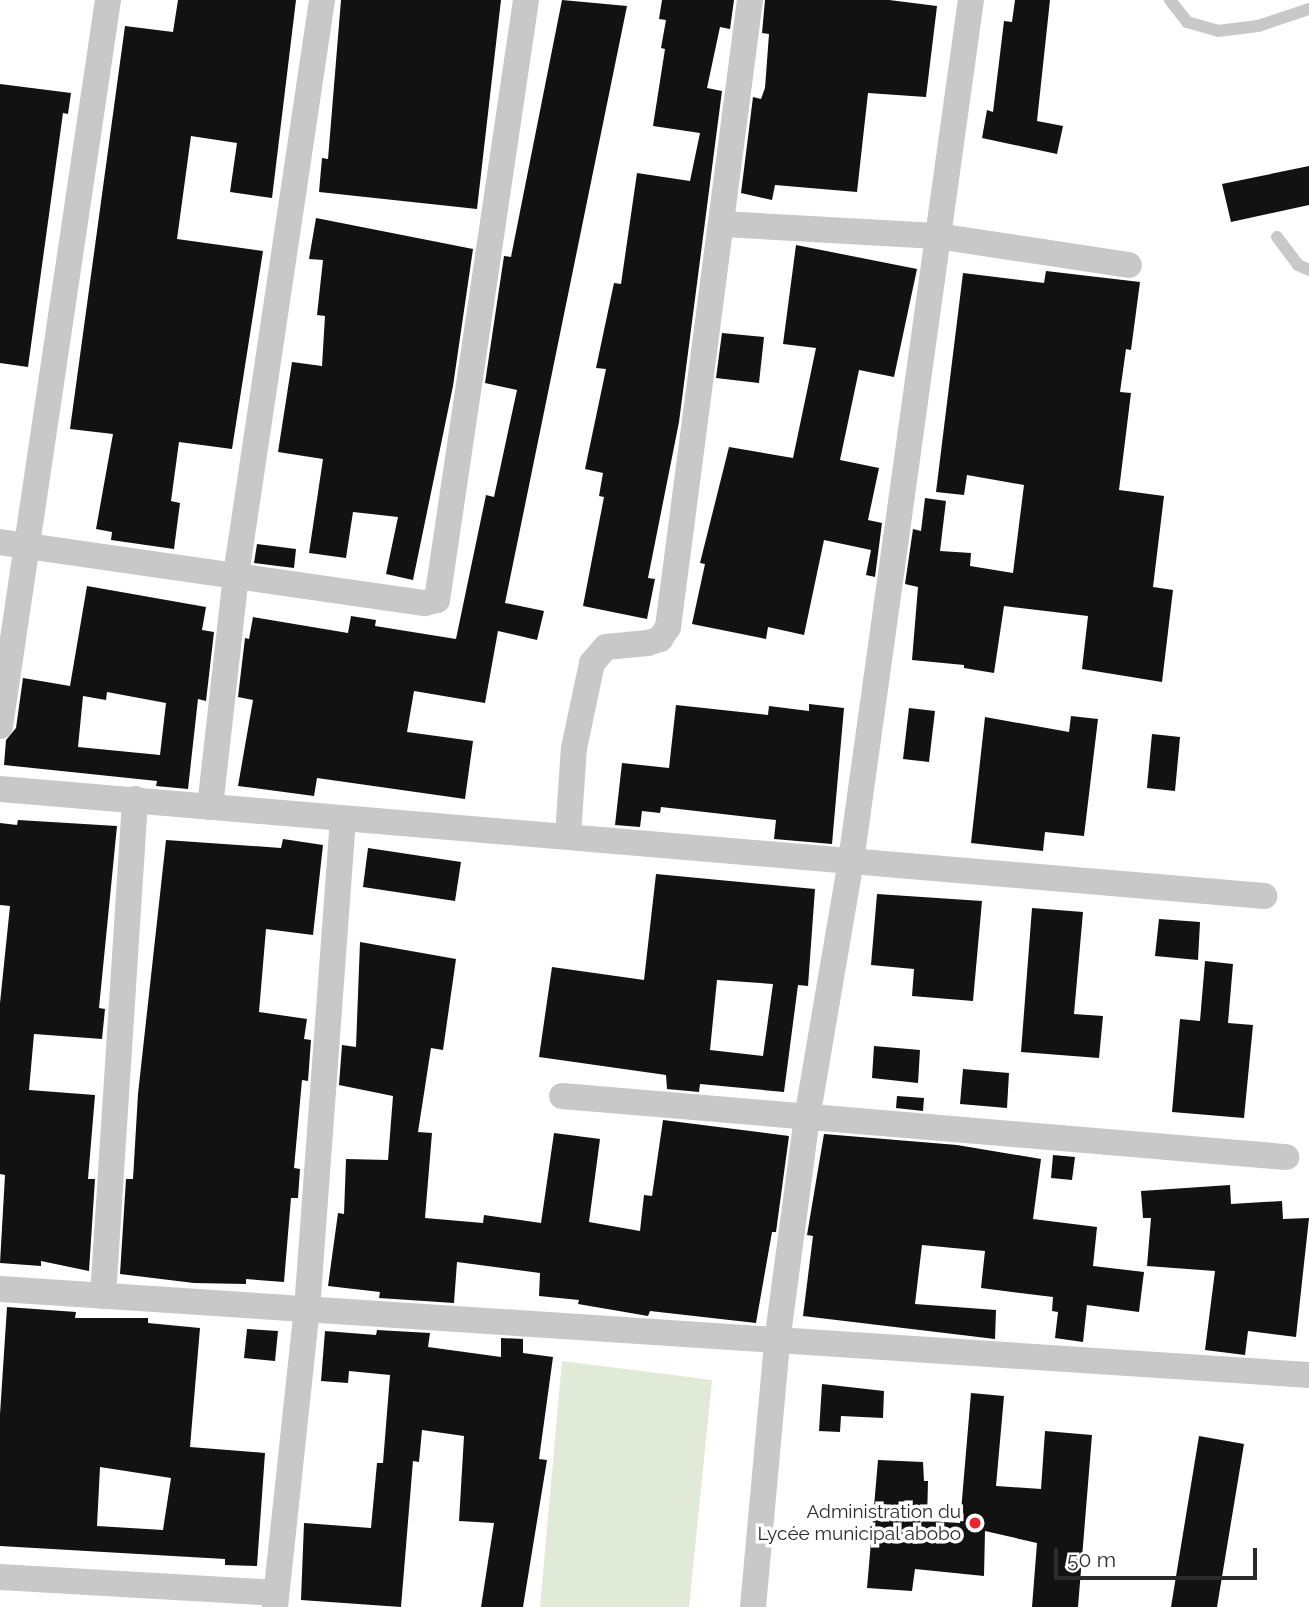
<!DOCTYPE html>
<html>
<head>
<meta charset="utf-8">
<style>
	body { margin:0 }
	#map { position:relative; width:1309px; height:1607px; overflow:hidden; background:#fff; font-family:Raleway,sans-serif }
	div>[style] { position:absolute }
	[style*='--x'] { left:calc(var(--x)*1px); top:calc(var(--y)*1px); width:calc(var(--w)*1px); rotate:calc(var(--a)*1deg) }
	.green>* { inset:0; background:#e1ead7 }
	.building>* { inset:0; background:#121212 }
	.service>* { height:12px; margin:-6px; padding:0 6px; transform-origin:6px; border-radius:6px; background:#c8c8c8 }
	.minor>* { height:26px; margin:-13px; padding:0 13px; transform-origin:13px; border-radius:13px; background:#c8c8c8 }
	.dots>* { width:19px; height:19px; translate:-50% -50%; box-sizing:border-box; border:4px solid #fff; border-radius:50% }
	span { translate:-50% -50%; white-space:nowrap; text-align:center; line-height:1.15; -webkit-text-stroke:7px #fff; paint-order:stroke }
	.poi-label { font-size:19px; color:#2b2b2b }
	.right { translate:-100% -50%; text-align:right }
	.scale { position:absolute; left:1054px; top:1548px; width:203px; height:32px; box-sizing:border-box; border:4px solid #2b2b2b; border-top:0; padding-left:9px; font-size:21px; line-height:24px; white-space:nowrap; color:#2b2b2b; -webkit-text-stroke:5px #fff; paint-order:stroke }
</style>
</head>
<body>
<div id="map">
	<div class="green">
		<div style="clip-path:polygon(562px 1361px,712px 1380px,689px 1607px,540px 1607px)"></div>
	</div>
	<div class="building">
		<div style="clip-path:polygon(178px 0,296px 0,272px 198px,230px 192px,237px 143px,191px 136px,177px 239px,263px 251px,232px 449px,179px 442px,171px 501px,180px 503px,174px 549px,111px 540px,112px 532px,96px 529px,113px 434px,70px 429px,125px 26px,173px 32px)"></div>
		<div style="clip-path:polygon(341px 0,501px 0,477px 209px,319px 192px,322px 158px,328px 159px)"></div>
		<div style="clip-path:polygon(562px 0,627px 6px,505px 603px,544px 611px,537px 640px,498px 631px,485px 703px,414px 691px,407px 732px,473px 741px,465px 799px,317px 778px,314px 796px,238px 786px,253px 700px,238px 697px,245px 638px,249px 639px,253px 617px,348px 633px,351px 616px,376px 620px,375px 626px,456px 639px,486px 495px,494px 497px,517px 390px,485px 383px,504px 256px,511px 257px)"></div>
		<div style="clip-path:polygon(662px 0,734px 0,730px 29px,720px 27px,707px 88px,722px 91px,679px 422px,648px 578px,655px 579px,647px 619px,583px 606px,604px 497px,599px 496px,603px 473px,585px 469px,606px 369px,596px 368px,614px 283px,621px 284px,637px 173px,690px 181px,700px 133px,653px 126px,665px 49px,661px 48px,666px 20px,659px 19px)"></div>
		<div style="clip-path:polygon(765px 0,889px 0,937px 6px,926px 97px,868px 93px,857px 192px,775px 185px,772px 200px,741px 193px,753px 97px,761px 99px,765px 88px,769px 34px,762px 33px)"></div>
		<div style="clip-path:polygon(1015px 0,1050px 0,1037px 121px,1063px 126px,1057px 154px,982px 138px,987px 110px,993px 112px,1004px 21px,1012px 22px)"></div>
		<div style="clip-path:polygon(0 84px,71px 93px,68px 114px,63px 113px,28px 367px,0 363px)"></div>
		<div style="clip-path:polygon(1309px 166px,1309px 205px,1231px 222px,1222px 184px)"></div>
		<div style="clip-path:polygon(316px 218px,473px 249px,453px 386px,413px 580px,386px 574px,398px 517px,353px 512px,346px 558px,309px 553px,323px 459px,278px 452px,292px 362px,322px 366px,325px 316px,317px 315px,323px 260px,309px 259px)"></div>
		<div style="clip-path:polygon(796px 245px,917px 269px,894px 377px,859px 370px,840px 460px,879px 468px,868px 520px,882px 523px,875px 577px,866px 575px,871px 550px,824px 540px,804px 635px,768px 627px,766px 639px,692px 624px,705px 564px,700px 563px,729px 447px,793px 458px,816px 348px,783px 344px)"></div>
		<div style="clip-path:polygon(1046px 271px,1140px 282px,1131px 350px,1126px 349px,1120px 392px,1131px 393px,1119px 490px,1164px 496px,1153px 587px,1173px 590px,1162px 682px,1082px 669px,1088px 616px,1004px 606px,994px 673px,964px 668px,964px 665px,912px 660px,918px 587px,905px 584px,913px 529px,921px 531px,925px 498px,946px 501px,940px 551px,971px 553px,970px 566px,1013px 573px,1024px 485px,967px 475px,964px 495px,936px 492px,963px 273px,1044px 283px)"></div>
		<div style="clip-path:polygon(722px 333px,764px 337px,759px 383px,716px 378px)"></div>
		<div style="clip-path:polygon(257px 544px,296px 549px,294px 568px,254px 563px)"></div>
		<div style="clip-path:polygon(evenodd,87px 586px,206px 607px,202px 630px,214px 632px,206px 701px,198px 699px,188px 789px,156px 786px,157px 781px,4px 765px,6px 740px,16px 728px,23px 678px,70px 686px,87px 586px,107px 692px,166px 703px,160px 755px,78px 747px,83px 696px,106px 700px,107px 692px)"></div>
		<div style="clip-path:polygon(809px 704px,844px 708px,832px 844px,774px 839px,776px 820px,661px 807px,660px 813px,642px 811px,640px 827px,615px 825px,622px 763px,669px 768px,676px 705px,768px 715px,769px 706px,809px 711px)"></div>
		<div style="clip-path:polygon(909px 708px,935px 711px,929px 762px,903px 759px)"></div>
		<div style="clip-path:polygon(1071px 716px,1098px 719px,1084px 836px,1045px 832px,1043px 851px,971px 843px,985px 717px,1069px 732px)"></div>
		<div style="clip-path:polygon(1152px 734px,1180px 737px,1175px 791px,1147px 788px)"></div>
		<div style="clip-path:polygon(18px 820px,117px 826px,99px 1008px,105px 1009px,102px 1039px,34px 1034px,29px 1090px,95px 1095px,88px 1179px,95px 1179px,89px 1271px,41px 1261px,41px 1266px,0 1263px,5px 1175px,0 1174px,0 1003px,10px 906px,0 905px,0 823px,17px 825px)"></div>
		<div style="clip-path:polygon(283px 839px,323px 845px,313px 935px,266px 929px,259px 1012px,307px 1019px,304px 1039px,311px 1040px,308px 1081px,302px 1080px,294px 1168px,300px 1169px,298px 1198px,291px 1198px,284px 1282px,246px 1279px,246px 1284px,194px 1283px,120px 1274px,126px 1179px,133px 1179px,138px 1094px,166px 840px,281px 848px)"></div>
		<div style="clip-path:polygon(368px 848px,461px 862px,455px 901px,363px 887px)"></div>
		<div style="clip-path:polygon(evenodd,656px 874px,815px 889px,808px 986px,798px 985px,784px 1092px,700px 1084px,699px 1092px,667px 1089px,666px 1075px,539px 1057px,552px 967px,644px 980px,656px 874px,717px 980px,773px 984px,763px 1056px,710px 1050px,717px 980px)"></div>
		<div style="clip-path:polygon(877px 894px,982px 901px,973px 1001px,912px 996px,914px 969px,871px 965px)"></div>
		<div style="clip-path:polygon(1032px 908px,1083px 912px,1074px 1014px,1103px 1016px,1099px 1058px,1021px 1052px)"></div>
		<div style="clip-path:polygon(1159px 919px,1200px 922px,1198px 960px,1155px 956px)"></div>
		<div style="clip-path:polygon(360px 942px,456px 959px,443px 1050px,431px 1048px,418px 1132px,432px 1133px,425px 1218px,483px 1223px,484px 1215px,541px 1223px,554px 1133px,600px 1139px,589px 1222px,640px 1231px,644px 1195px,652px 1196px,663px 1120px,789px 1136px,776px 1232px,772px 1232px,756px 1323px,650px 1311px,648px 1316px,578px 1304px,579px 1300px,539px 1296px,540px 1273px,457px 1262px,454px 1303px,379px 1298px,380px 1292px,328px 1286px,338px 1213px,344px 1214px,346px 1159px,388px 1160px,393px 1096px,339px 1085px,342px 1045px,356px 1047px)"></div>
		<div style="clip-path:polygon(1205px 961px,1233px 964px,1228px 1023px,1253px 1025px,1244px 1118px,1172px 1112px,1180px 1019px,1200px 1021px)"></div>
		<div style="clip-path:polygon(874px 1046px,920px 1050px,918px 1083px,872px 1078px)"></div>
		<div style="clip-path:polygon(963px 1069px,1009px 1073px,1007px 1108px,960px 1104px)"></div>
		<div style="clip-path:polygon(897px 1096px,924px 1098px,923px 1111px,896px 1108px)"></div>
		<div style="clip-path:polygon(824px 1134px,957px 1145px,1041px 1159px,1033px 1219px,1097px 1227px,1093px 1266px,1144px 1272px,1139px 1312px,1087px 1305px,1083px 1342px,1055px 1338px,1058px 1312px,1052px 1311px,1053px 1297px,981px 1288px,985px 1251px,922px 1245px,915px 1304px,996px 1310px,995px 1339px,803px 1316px,813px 1236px,807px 1235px)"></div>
		<div style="clip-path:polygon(1053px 1155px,1075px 1157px,1072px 1180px,1051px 1178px)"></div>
		<div style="clip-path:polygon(1230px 1185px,1231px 1204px,1282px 1201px,1283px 1219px,1309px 1218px,1296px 1337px,1248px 1331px,1245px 1355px,1205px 1350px,1215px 1271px,1147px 1266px,1151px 1218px,1143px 1218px,1141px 1191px)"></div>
		<div style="clip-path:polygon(evenodd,7px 1307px,76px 1312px,75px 1318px,148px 1318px,148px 1323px,200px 1328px,190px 1447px,265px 1453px,257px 1566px,225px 1565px,225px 1559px,0 1546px,0 1414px,7px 1307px,100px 1467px,171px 1478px,163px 1530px,97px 1526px,100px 1467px)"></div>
		<div style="clip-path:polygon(247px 1329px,278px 1331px,275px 1361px,244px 1358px)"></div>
		<div style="clip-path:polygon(377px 1330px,430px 1333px,428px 1347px,501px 1357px,501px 1338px,523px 1339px,523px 1353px,553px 1357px,539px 1459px,547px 1460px,523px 1607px,481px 1607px,494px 1523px,459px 1521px,464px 1436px,422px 1430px,419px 1462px,413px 1461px,401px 1607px,301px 1600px,304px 1523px,371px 1528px,377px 1463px,383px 1463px,390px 1375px,349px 1371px,348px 1383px,321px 1381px,325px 1331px,376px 1335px)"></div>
		<div style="clip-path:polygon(822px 1384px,884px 1391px,883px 1418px,841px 1416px,840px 1432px,819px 1431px)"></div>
		<div style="clip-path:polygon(971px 1393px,1004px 1396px,996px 1486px,1041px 1489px,1045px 1431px,1092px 1435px,1078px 1607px,1032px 1607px,1037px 1543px,985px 1531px,984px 1576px,915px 1569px,912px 1591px,867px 1588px,878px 1460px,923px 1462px,924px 1481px,928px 1481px,927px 1521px,960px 1523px)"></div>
		<div style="clip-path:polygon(1199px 1436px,1244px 1444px,1217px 1607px,1171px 1607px)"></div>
	</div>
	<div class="service">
		<div style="--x:1170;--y:0;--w:28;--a:52"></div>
		<div style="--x:1187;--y:22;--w:32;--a:16"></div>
		<div style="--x:1218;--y:31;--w:40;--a:-7.1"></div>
		<div style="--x:1258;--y:26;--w:54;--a:-18.4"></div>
		<div style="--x:1277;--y:237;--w:35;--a:53"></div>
		<div style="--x:1298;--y:265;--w:12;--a:24"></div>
	</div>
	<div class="minor">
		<div style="--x:723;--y:224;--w:214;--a:3.2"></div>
		<div style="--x:937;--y:236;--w:194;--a:8.6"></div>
		<div style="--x:0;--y:542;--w:429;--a:8.2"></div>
		<div style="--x:425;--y:603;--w:12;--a:-14"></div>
		<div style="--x:437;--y:600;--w:607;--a:-81.56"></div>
		<div style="--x:0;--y:726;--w:734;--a:-81.54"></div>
		<div style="--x:0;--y:789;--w:1269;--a:4.84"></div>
		<div style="--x:210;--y:807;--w:233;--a:-83.6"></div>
		<div style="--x:236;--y:575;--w:581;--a:-81.49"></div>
		<div style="--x:568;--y:835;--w:87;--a:-86.1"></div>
		<div style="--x:574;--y:748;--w:87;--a:-78"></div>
		<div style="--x:592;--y:663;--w:21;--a:-49"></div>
		<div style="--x:606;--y:647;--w:42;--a:-5.4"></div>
		<div style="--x:648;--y:643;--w:13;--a:-18"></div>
		<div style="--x:660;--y:639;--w:14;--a:-56"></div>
		<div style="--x:668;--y:627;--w:632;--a:-82.55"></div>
		<div style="--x:562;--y:1096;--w:727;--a:4.82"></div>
		<div style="--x:0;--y:1289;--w:1312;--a:3.76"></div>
		<div style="--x:103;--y:1296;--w:498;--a:-86.3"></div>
		<div style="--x:0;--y:1577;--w:276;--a:3.3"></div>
		<div style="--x:275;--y:1607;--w:300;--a:-83.9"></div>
		<div style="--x:307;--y:1309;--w:489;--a:-85.8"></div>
		<div style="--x:753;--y:1607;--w:266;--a:-84.8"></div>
		<div style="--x:777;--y:1342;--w:226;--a:-82.4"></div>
		<div style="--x:807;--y:1118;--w:261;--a:-80.3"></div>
		<div style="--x:851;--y:861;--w:869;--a:-82.07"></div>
	</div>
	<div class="dots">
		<div style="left:975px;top:1523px;background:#ee212d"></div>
	</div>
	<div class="poi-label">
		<span class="right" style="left:961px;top:1523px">Administration du<br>Lycée municipal abobo</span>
	</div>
	<div class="scale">50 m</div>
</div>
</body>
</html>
